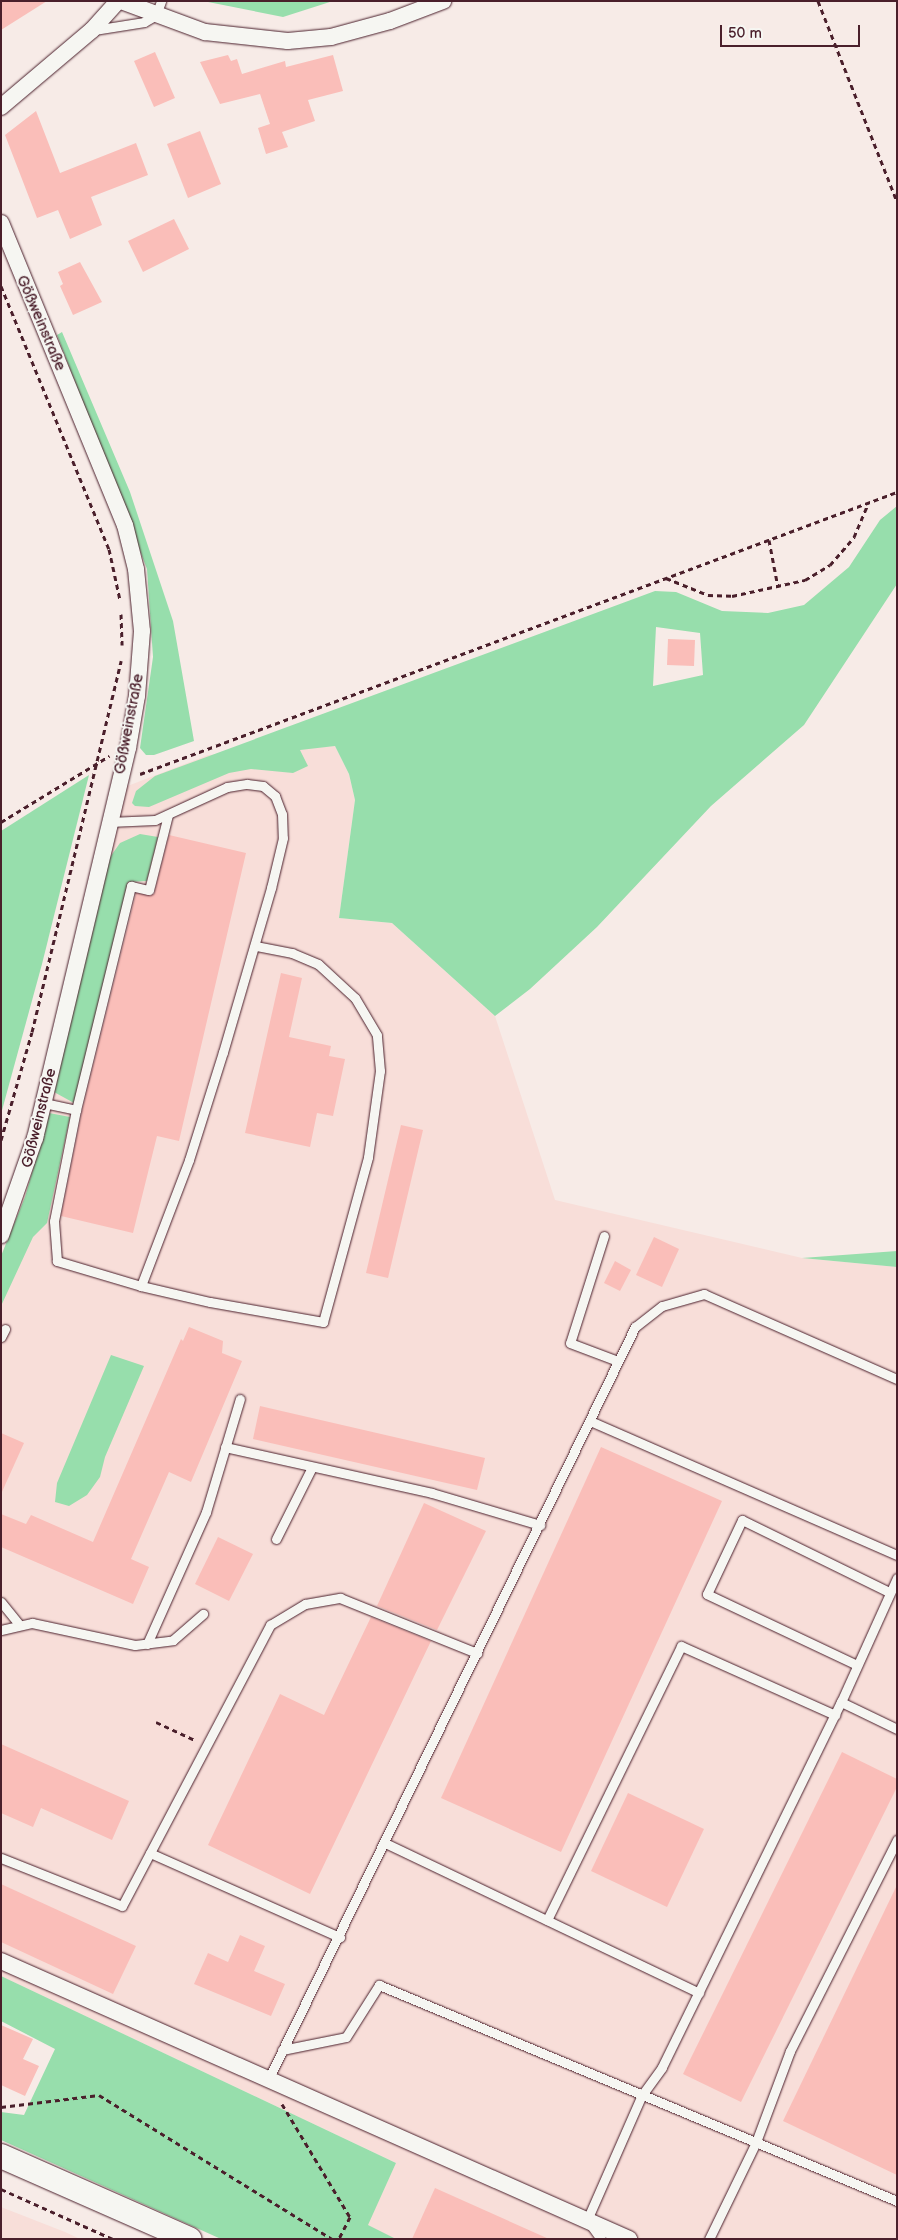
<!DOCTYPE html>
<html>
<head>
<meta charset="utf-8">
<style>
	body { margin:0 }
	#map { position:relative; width:898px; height:2240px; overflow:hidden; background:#f7ebe7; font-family:"Balsamiq Sans",sans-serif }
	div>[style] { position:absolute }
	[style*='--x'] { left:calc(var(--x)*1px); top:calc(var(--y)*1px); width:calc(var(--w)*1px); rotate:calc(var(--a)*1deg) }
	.built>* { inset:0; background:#f8ded9 }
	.green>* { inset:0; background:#97deac }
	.building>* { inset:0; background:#fabeb9 }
	.path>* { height:3px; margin-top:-1.5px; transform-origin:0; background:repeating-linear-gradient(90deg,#4a1f2b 0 5px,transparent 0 9px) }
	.roads { filter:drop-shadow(0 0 1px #4a1f2b) drop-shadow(0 0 1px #4a1f2b) }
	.service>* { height:9px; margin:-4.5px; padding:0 4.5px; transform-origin:4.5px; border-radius:4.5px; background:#f6f6f2 }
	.minor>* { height:16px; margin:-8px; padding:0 8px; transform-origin:8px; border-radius:8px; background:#f6f6f2 }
	.secondary>* { height:24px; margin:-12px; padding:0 12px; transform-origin:12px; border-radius:12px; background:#f6f6f2 }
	span { translate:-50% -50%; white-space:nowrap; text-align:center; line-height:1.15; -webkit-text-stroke:4px #f6f6f2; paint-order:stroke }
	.street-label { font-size:15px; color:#4a1f2b }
	.frame { position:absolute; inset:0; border:2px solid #4a1f2b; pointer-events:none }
	.scale { position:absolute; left:720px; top:25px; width:140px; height:22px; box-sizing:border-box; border:2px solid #4a1f2b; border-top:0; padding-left:6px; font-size:15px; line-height:18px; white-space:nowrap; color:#4a1f2b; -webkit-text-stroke:4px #f6f6f2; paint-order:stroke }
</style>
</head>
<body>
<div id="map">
	<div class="built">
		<div style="clip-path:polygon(335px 746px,349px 774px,355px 800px,339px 918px,392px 923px,495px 1016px,555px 1200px,802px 1258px,897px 1267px,897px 2239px,396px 2239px,367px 2226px,396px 2163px,1px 1976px,1px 1256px,39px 1153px,125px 787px,208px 755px)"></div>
		<div style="clip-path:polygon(1px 2207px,65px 2232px,80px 2239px,1px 2239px)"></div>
	</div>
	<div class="green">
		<div style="clip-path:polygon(203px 1px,333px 1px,283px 17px)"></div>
		<div style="clip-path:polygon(62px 332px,130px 492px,173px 621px,194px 741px,154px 755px,146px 755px,140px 748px,153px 657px,147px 569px,57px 335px)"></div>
		<div style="clip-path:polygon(evenodd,897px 506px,897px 584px,804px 725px,711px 806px,597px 927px,530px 989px,495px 1016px,392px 923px,339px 918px,355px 800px,349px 774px,335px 746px,300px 750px,308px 766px,293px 773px,251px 769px,229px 773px,149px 807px,135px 806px,132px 803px,136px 791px,155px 776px,655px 591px,676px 592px,722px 611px,768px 613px,804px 605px,849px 567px,880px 520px,897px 506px,656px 627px,700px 633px,703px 675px,653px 686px,656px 627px)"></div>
		<div style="clip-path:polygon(89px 775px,42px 964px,1px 1114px,1px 831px)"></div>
		<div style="clip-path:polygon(140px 834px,158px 837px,147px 881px,128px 882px,74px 1103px,54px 1092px,108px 860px,120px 843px)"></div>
		<div style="clip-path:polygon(49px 1113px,70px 1117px,47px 1223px,33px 1237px,1px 1306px,1px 1256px,25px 1197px)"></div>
		<div style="clip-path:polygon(897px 1251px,897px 1267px,802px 1258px)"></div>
		<div style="clip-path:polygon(111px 1355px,144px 1366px,105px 1457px,100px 1477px,87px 1495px,69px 1506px,55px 1502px,57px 1483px)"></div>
		<div style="clip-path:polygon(1px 1976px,396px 2163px,368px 2225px,396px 2239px,221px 2239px,1px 2140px,1px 2112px,24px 2115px,55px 2049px,1px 2021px)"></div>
	</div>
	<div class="building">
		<div style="clip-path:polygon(1px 1px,47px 1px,1px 30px)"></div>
		<div style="clip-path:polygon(155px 52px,175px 98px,154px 107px,134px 61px)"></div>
		<div style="clip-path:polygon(228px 55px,231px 61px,237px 59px,242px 74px,285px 61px,286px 67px,333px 55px,343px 91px,308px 100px,315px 121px,282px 132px,288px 147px,266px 154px,258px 128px,270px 124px,260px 94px,220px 104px,200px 62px)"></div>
		<div style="clip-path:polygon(36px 111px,60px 173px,136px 143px,148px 175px,91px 197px,102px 225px,70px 239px,58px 210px,37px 218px,5px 135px)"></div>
		<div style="clip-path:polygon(200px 131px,221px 184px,188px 198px,167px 144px)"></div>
		<div style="clip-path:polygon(174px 219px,189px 249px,143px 272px,128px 241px)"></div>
		<div style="clip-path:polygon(80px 262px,102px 302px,73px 315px,60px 286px,63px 284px,58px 272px)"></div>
		<div style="clip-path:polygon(668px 639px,695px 640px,694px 666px,667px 665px)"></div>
		<div style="clip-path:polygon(169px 835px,246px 853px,179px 1141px,157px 1136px,133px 1233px,61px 1216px,82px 1111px,136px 893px,154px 894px)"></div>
		<div style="clip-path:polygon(281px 973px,302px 978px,289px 1037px,331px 1046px,329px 1056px,345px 1059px,333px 1116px,317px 1113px,310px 1147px,245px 1133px)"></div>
		<div style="clip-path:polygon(401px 1125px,423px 1130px,388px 1278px,366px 1273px)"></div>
		<div style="clip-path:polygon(654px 1237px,679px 1249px,662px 1287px,636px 1275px)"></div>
		<div style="clip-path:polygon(615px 1261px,631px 1270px,620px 1291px,604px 1283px)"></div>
		<div style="clip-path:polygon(189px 1327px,223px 1341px,222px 1353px,242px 1361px,191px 1482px,169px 1472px,131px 1559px,149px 1567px,133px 1604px,1px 1547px,1px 1514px,26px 1524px,31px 1515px,93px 1542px,181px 1339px,183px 1341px)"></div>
		<div style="clip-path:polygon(260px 1406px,485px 1458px,477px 1490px,253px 1439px)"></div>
		<div style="clip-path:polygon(1px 1433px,24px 1443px,1px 1494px)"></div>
		<div style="clip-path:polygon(601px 1447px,722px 1501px,561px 1852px,441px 1798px)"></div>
		<div style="clip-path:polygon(424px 1503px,486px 1531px,437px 1630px,377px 1606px)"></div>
		<div style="clip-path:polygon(218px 1537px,253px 1554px,229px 1601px,195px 1584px)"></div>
		<div style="clip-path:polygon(371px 1617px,431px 1641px,310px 1894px,208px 1845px,280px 1694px,324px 1715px)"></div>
		<div style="clip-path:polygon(1px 1744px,129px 1801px,112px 1840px,41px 1808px,33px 1827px,1px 1813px)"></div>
		<div style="clip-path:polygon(842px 1752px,897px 1779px,897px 1787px,741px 2102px,683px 2074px)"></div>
		<div style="clip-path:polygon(628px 1793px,704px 1829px,667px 1907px,591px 1871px)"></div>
		<div style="clip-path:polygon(1px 1884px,136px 1946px,113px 1994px,1px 1942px)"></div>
		<div style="clip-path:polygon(897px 1885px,897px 2175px,783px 2121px)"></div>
		<div style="clip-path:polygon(240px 1935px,265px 1946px,254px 1971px,285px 1984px,271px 2016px,194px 1984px,208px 1953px,228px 1962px)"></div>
		<div style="clip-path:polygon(1px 2025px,33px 2039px,23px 2059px,39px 2066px,25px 2096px,1px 2085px)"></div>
		<div style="clip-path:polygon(435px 2188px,549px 2239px,412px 2239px)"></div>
	</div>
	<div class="path">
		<div style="--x:818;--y:1;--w:216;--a:68.5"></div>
		<div style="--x:1;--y:286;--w:284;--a:67.7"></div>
		<div style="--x:109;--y:549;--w:52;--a:77.8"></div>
		<div style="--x:769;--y:540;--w:48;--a:79.2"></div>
		<div style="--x:666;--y:578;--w:45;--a:22"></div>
		<div style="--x:708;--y:595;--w:24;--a:2"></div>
		<div style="--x:732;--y:596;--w:75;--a:-12.4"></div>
		<div style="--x:805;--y:580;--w:29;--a:-31"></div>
		<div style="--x:830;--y:565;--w:37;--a:-49"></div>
		<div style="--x:854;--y:537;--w:36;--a:-67"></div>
		<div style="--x:121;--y:614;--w:31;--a:88"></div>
		<div style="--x:140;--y:774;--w:808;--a:-20.43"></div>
		<div style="--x:1;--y:822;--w:127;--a:-31.4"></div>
		<div style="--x:1;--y:1140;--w:112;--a:-74"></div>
		<div style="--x:32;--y:1032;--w:382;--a:-76.5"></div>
		<div style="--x:156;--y:1722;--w:43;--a:24.8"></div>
		<div style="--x:282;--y:2104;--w:132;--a:59"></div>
		<div style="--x:350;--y:2217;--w:25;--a:117"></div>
		<div style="--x:1;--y:2107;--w:99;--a:-7"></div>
		<div style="--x:99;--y:2095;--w:274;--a:31.7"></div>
		<div style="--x:1;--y:2189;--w:123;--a:24.1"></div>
	</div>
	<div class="roads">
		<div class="service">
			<div style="--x:94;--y:30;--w:51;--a:-9.1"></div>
			<div style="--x:144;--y:22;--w:14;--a:-30"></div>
			<div style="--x:156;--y:15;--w:15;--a:-70"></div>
			<div style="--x:109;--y:822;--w:46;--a:-2.5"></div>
			<div style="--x:155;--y:820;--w:79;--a:-24.6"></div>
			<div style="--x:227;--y:787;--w:20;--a:-9"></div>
			<div style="--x:247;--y:784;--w:16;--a:7"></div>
			<div style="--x:263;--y:786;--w:16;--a:40"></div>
			<div style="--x:275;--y:796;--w:19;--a:69"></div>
			<div style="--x:282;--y:814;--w:24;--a:88"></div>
			<div style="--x:283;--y:838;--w:51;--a:103.5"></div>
			<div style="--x:271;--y:888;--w:171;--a:106.3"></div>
			<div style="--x:223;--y:1052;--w:113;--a:107.5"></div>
			<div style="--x:189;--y:1160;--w:135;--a:110.9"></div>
			<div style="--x:141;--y:1286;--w:88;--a:-163.4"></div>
			<div style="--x:57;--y:1261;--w:40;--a:-94.3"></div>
			<div style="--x:54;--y:1221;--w:113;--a:-78.8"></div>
			<div style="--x:76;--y:1110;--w:231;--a:-76.2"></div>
			<div style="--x:131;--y:886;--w:18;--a:13"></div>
			<div style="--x:149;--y:890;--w:77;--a:-75.8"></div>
			<div style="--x:44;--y:1103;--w:33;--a:12"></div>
			<div style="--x:604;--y:1236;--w:112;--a:107.6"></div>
			<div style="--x:570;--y:1343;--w:51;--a:20.6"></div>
			<div style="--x:141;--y:1286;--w:71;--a:13.1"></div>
			<div style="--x:210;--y:1302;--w:115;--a:10"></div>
			<div style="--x:323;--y:1322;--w:171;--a:-74.7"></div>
			<div style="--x:368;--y:1157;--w:87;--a:-82.1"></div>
			<div style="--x:380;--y:1071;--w:36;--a:-95"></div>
			<div style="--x:377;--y:1035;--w:43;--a:-120.7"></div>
			<div style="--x:355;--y:998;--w:50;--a:-137.4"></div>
			<div style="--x:318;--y:964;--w:28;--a:-157"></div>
			<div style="--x:292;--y:953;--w:38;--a:-169"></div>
			<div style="--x:1;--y:1337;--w:9;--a:-63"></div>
			<div style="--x:590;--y:1421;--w:335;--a:23.6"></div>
			<div style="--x:225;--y:1447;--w:212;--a:12.5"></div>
			<div style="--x:432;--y:1493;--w:113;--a:16.5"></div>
			<div style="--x:276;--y:1539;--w:80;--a:-63.4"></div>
			<div style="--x:1;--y:1602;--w:28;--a:51"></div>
			<div style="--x:1;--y:1630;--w:32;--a:-13"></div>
			<div style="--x:32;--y:1623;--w:105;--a:12.1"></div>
			<div style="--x:135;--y:1645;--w:38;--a:-7"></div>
			<div style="--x:173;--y:1640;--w:40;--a:-41"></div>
			<div style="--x:147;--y:1644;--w:145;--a:-65.9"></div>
			<div style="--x:206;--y:1512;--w:118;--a:-73.3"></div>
			<div style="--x:857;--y:1665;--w:166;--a:-154.7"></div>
			<div style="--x:707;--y:1594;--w:82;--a:-64.7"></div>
			<div style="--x:742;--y:1520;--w:164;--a:26.1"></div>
			<div style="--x:841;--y:1702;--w:62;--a:25.7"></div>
			<div style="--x:385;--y:1843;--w:348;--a:25.5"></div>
			<div style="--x:150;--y:1853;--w:208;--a:23.9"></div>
			<div style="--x:1;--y:1858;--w:130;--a:21.6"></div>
			<div style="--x:122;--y:1906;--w:318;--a:-62.2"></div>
			<div style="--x:270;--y:1625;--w:41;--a:-31"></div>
			<div style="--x:305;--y:1604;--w:36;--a:-10"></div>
			<div style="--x:340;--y:1598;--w:148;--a:21.9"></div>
			<div style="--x:547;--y:1920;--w:305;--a:-63.9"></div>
			<div style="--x:681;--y:1646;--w:169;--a:24.1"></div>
			<div style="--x:282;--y:2050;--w:65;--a:-11.5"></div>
			<div style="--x:346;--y:2037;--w:62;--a:-57.6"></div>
			<div style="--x:379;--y:1985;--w:561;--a:22.64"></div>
			<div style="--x:268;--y:2080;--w:838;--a:-64.02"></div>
			<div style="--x:635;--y:1327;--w:34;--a:-38"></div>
			<div style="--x:662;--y:1306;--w:44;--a:-15.9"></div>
			<div style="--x:704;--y:1294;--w:211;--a:23.8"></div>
			<div style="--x:601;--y:2239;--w:24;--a:-126"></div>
			<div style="--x:587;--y:2220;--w:137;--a:-66.3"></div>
			<div style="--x:642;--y:2095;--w:34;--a:-54"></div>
			<div style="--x:662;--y:2067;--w:407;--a:-63.9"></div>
			<div style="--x:841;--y:1702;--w:136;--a:-65.7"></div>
			<div style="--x:709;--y:2239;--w:108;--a:-64.1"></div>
			<div style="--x:756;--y:2142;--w:97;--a:-69.5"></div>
			<div style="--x:790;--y:2051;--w:237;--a:-63.1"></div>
		</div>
		<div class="minor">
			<div style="--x:121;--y:1;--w:90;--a:20.3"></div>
			<div style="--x:205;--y:32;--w:83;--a:6.2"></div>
			<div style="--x:288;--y:41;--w:43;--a:-5.3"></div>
			<div style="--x:331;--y:37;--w:61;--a:-15.2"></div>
			<div style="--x:390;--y:21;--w:57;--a:-20.7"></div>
			<div style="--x:1;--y:107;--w:119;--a:-40.2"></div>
			<div style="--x:92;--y:30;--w:39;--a:-48"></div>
			<div style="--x:1;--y:223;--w:326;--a:67.7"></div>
			<div style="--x:125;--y:525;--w:45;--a:76"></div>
			<div style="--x:136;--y:569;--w:62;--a:84.5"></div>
			<div style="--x:142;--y:631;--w:65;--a:94.4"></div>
			<div style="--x:137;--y:696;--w:53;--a:99.8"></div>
			<div style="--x:128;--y:748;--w:401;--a:103.4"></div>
			<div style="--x:35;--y:1138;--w:103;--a:109.3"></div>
			<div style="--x:1;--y:1961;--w:687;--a:23.88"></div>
		</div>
		<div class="secondary">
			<div style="--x:1;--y:2156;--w:206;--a:23.8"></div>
		</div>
	</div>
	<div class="street-label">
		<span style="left:41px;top:323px;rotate:67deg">Gößweinstraße</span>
		<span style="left:129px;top:724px;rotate:-79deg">Gößweinstraße</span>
		<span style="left:39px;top:1118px;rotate:-76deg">Gößweinstraße</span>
	</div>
	<div class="frame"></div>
	<div class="scale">50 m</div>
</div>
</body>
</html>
